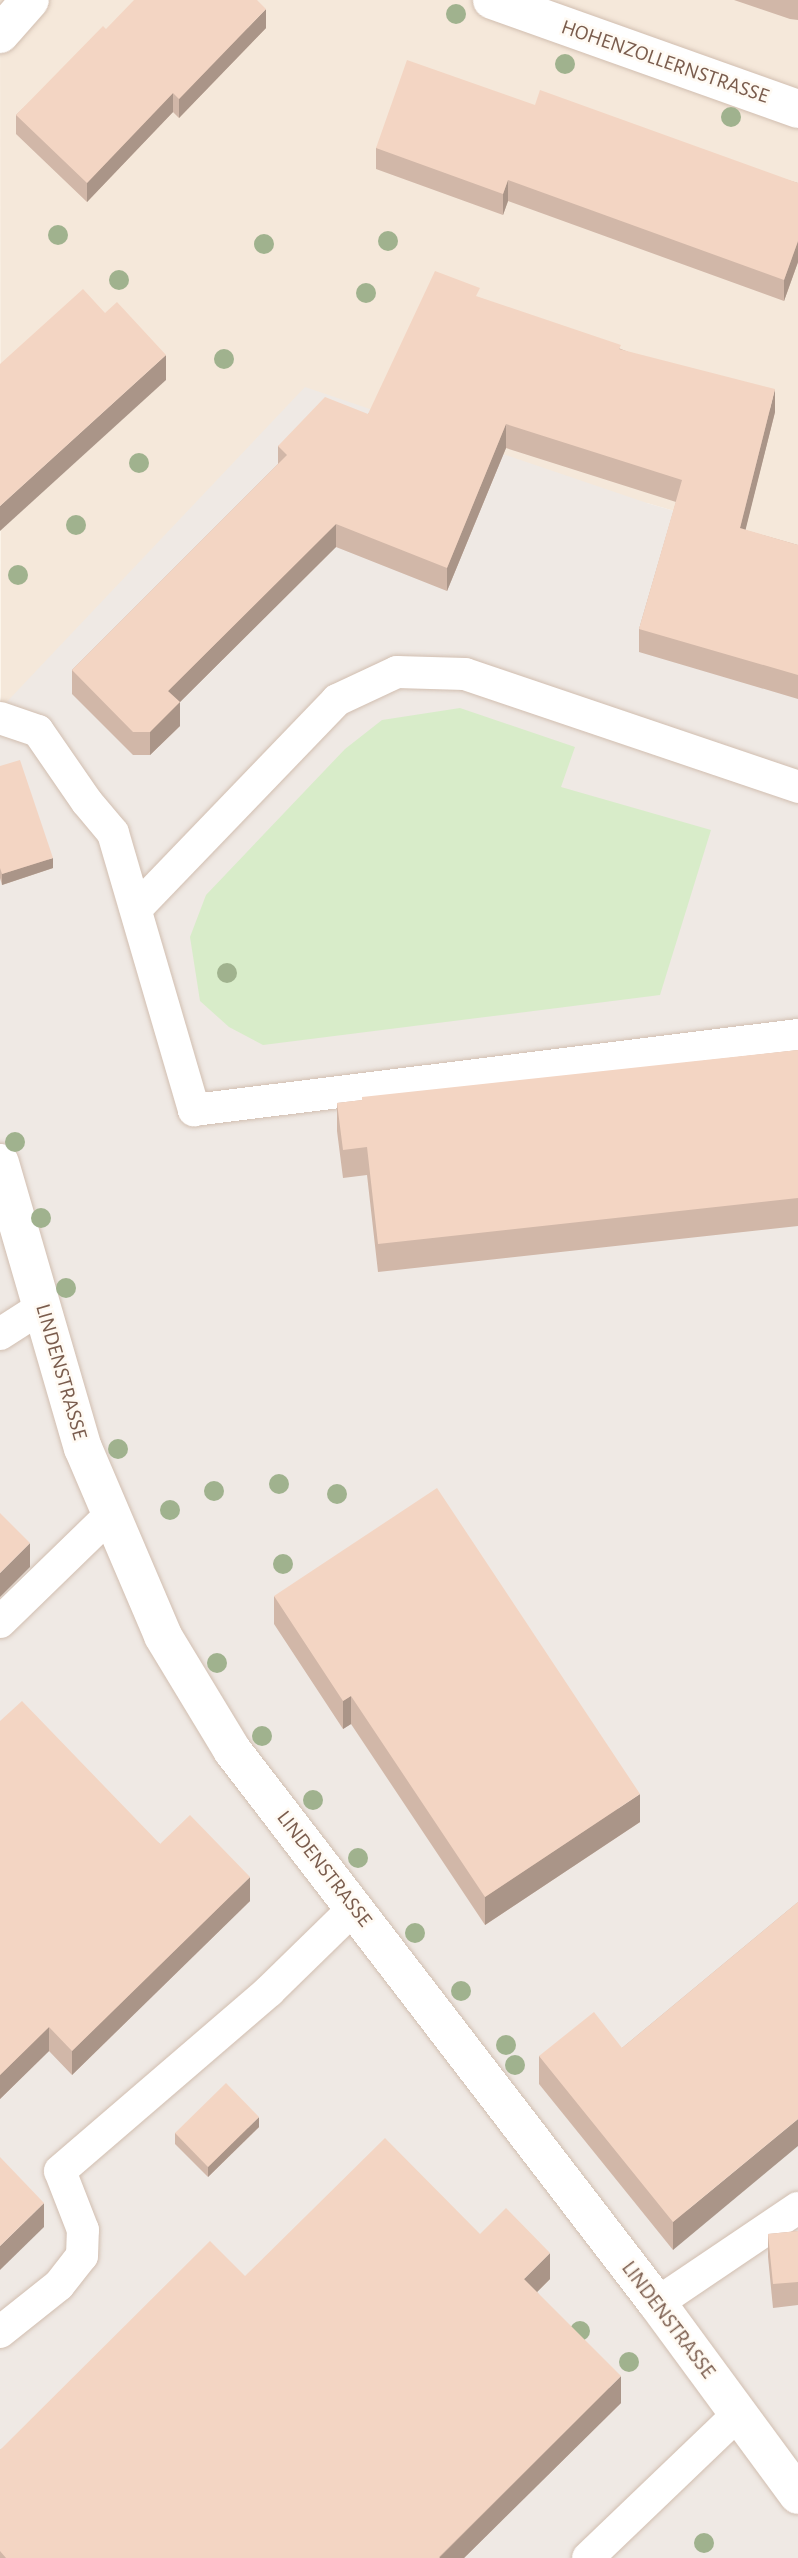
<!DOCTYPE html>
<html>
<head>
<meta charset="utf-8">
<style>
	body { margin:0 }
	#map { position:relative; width:798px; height:2558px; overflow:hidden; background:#fdf6ec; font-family:"Alegreya Sans",sans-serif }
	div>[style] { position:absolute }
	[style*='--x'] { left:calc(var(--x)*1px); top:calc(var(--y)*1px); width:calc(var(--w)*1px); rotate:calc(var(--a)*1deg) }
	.residential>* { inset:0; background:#f5e8da }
	.industrial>* { inset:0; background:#efe9e4 }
	.green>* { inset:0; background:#d8ecc9 }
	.roads { filter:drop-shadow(0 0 2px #d1beb0) drop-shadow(0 0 2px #d1beb0) }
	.lane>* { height:32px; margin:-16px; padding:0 16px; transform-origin:16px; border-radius:16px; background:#fff }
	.street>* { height:38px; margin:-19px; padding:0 19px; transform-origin:19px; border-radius:19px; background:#fff }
	.trees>* { width:20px; height:20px; margin:-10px; border-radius:50%; background:#a0b28e }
	.wall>* { inset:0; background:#d1b7a8 }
	.shaded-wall>* { inset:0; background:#aa9588 }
	.building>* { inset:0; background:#f3d5c3 }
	span { translate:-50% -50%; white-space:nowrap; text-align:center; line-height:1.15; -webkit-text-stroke:5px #fffaf3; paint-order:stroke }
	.street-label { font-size:21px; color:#7a5c4d }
</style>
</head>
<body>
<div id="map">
	<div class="residential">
		<div style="clip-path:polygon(0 0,798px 0,798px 547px,647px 503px,1px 708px)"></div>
	</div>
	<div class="industrial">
		<div style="clip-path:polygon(305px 387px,647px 503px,798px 547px,798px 2558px,0 2558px,0 709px)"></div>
	</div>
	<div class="green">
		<div style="clip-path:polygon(460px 708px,575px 747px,561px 787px,711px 830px,660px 995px,263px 1045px,229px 1027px,200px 1001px,190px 937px,206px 895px,345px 749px,382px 720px)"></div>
	</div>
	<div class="roads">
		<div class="lane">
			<div style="--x:0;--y:718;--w:40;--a:18.9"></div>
			<div style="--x:38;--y:731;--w:86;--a:55.4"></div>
			<div style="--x:87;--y:802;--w:40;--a:50"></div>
			<div style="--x:113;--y:833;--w:289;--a:73.7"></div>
			<div style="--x:194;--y:1110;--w:609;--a:-7.08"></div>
			<div style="--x:136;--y:909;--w:290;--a:-46.1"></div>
			<div style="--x:337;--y:700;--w:66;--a:-25"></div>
			<div style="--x:397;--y:672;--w:68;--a:1.7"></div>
			<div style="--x:465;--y:674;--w:352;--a:18.7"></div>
			<div style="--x:0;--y:1334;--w:50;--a:-32.7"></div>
			<div style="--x:0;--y:1622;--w:155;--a:-44.2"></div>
			<div style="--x:657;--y:2303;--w:170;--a:-34"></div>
			<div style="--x:0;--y:2332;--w:75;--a:-38.5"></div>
			<div style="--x:59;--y:2285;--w:37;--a:-52"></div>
			<div style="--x:82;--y:2256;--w:26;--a:-88"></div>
			<div style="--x:83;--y:2230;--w:63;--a:-111.3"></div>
			<div style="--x:60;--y:2171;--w:276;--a:-40.7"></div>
			<div style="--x:269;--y:1991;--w:119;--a:-44.3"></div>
			<div style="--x:588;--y:2558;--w:208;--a:-43.8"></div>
		</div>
		<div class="street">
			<div style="--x:492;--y:0;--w:325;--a:19.6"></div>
			<div style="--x:0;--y:34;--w:45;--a:-48.6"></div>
			<div style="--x:0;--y:1163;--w:297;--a:73.8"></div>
			<div style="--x:83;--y:1448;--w:204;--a:66.9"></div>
			<div style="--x:163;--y:1636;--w:133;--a:58.8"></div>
			<div style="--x:232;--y:1750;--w:697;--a:52.46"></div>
			<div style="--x:657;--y:2303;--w:238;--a:53.7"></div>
		</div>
	</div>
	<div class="trees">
		<div style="left:456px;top:14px"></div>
		<div style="left:565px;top:64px"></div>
		<div style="left:731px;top:117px"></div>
		<div style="left:58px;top:235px"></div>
		<div style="left:388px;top:241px"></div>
		<div style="left:264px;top:244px"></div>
		<div style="left:119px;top:280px"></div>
		<div style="left:366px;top:293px"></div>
		<div style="left:224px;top:359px"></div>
		<div style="left:139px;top:463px"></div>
		<div style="left:76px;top:525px"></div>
		<div style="left:18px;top:575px"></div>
		<div style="left:227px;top:973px"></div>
		<div style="left:15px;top:1142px"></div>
		<div style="left:41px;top:1218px"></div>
		<div style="left:66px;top:1288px"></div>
		<div style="left:118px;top:1449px"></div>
		<div style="left:279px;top:1484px"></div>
		<div style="left:214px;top:1491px"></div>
		<div style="left:337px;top:1494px"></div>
		<div style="left:170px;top:1510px"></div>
		<div style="left:283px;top:1564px"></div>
		<div style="left:217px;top:1663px"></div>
		<div style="left:262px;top:1736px"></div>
		<div style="left:313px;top:1800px"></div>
		<div style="left:358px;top:1858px"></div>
		<div style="left:415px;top:1933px"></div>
		<div style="left:461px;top:1991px"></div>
		<div style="left:506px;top:2045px"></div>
		<div style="left:515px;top:2065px"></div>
		<div style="left:580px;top:2331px"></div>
		<div style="left:629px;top:2362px"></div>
		<div style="left:704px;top:2543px"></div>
	</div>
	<div class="wall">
		<div style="clip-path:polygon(734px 0,798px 0,798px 20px,790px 19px)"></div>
		<div style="clip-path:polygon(266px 28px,179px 118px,173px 112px,87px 202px,16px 134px,16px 115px,106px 29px)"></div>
		<div style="clip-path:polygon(535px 105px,798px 183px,798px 262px,784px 301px,508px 201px,503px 215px,376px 169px,376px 148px)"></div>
		<div style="clip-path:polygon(480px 298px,621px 349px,775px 412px,745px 530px,798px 545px,798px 699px,639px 652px,639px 629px,676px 502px,506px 448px,447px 591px,336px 547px,180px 702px,180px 726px,150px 755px,133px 755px,72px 694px,72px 670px,278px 464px,278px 446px,368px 414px)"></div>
		<div style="clip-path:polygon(0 766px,53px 868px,2px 885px,0 878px)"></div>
		<div style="clip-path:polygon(798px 1050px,798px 1226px,378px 1272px,367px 1175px,343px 1178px,337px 1131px,337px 1103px)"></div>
		<div style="clip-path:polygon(274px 1596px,640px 1822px,485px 1925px,351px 1724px,343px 1729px,274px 1624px)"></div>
		<div style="clip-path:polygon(0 1721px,160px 1844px,250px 1901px,72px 2075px,49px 2051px,0 2099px)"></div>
		<div style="clip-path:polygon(798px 1902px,673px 2250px,539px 2084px,539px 2056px,622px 2048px)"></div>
		<div style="clip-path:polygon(259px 2127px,208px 2177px,175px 2144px,175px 2133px)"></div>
		<div style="clip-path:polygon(798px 2231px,798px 2305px,773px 2308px,768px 2257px,768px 2234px)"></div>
		<div style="clip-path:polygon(245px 2276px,550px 2279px,537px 2292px,621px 2403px,464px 2558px,0 2558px,0 2450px)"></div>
	</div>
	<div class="shaded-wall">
		<div style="clip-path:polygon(266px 9px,266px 28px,179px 118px,179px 99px)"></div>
		<div style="clip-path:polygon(173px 93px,173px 112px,87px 202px,87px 183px)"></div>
		<div style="clip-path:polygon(508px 180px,508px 201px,503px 215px,503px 194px)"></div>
		<div style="clip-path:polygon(798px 241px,798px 262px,784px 301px,784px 280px)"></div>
		<div style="clip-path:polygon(166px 355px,166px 380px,0 531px,0 506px)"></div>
		<div style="clip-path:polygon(775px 389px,775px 412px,740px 552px,740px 528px)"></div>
		<div style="clip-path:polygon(506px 424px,506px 448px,447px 591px,447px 568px)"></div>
		<div style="clip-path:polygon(336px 524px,336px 547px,180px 702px,180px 726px,150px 755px,150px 732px,168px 691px)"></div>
		<div style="clip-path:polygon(53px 858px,53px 868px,2px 885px,2px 874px)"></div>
		<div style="clip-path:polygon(30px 1543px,30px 1567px,0 1597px,0 1573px)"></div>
		<div style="clip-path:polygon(351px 1696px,351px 1724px,343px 1729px,343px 1701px)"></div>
		<div style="clip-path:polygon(640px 1794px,640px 1822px,485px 1925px,485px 1897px)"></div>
		<div style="clip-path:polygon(250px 1877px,250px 1901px,72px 2075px,72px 2051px)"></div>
		<div style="clip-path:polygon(49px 2027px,49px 2051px,0 2099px,0 2075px)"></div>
		<div style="clip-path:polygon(259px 2117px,259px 2127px,208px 2177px,208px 2167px)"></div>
		<div style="clip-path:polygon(798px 2119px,798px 2146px,673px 2250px,673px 2222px)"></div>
		<div style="clip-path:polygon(44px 2203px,44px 2227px,0 2270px,0 2246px)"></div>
		<div style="clip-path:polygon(550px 2253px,550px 2279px,524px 2305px,524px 2279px)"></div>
		<div style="clip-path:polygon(621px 2376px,621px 2403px,464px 2558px,439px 2558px)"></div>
	</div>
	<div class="building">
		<div style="clip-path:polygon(134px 0,257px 0,266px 9px,179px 99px,173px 93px,87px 183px,16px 115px,103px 26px,106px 29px)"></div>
		<div style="clip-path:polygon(407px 60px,535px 105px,540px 90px,798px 183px,798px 241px,784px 280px,508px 180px,503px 194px,376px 148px)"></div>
		<div style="clip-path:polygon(435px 271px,480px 288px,476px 296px,621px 345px,619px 349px,775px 389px,740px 528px,798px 545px,798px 675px,639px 629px,682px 480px,506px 424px,447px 568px,336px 524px,168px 691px,180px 702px,150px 732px,133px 732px,72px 670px,287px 455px,278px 446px,325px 397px,368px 414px)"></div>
		<div style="clip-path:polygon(83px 289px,105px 313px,117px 302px,166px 355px,0 506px,0 364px)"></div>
		<div style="clip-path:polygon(20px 760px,53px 858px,2px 874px,0 868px,0 766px)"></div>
		<div style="clip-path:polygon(798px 1050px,798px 1198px,378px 1244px,367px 1147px,343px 1150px,337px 1103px,362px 1100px,362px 1097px)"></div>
		<div style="clip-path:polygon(437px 1488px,640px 1794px,485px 1897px,351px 1696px,343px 1701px,274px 1596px)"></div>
		<div style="clip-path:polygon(0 1513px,30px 1543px,0 1573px)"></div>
		<div style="clip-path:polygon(22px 1701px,160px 1844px,190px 1815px,250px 1877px,72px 2051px,49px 2027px,0 2075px,0 1721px)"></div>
		<div style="clip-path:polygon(798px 1902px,798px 2119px,673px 2222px,539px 2056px,594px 2012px,622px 2048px)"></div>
		<div style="clip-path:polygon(226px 2083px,259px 2117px,208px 2167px,175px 2133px)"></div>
		<div style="clip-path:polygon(385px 2138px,480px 2234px,506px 2208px,550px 2253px,524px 2279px,621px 2376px,439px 2557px,440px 2558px,6px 2558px,0 2551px,0 2450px,210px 2241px,245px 2276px)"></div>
		<div style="clip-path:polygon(0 2157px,44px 2203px,0 2246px)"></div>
		<div style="clip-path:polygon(798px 2231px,798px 2282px,773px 2284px,768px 2234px)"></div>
	</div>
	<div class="street-label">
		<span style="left:665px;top:62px;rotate:19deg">HOHENZOLLERNSTRASSE</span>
		<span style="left:61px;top:1372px;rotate:74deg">LINDENSTRASSE</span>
		<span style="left:324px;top:1869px;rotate:52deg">LINDENSTRASSE</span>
		<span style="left:668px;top:2320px;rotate:53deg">LINDENSTRASSE</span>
	</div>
</div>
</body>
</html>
